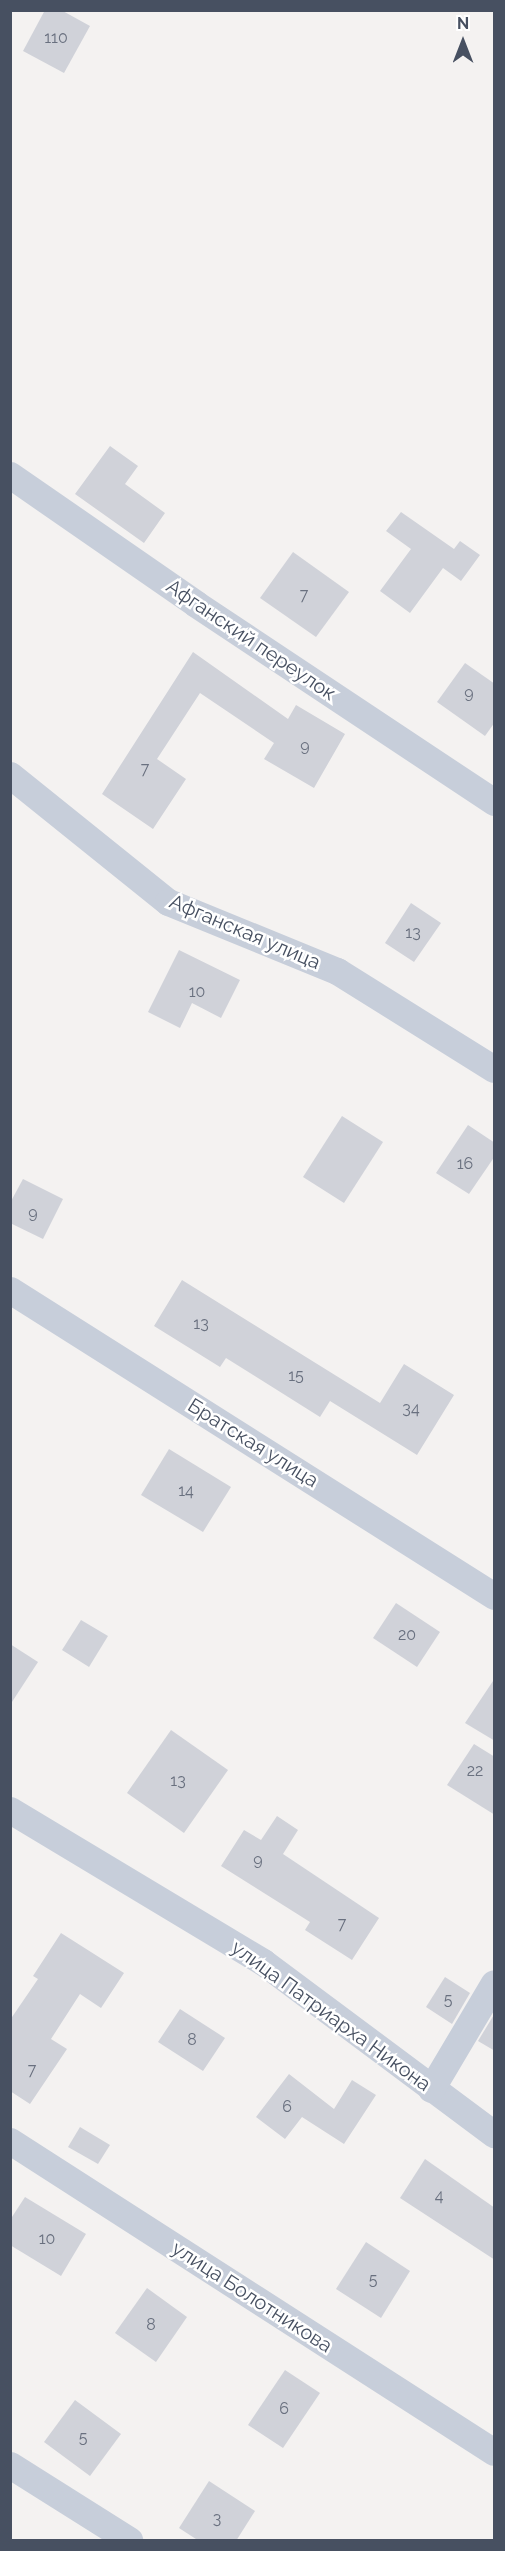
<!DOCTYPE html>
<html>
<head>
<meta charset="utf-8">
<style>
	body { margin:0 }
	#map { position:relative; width:505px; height:2551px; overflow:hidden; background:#f4f2f1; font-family:Raleway,sans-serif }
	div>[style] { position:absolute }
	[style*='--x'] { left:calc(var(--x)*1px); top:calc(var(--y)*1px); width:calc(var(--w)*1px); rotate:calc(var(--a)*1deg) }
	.building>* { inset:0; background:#d0d2d9 }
	.street>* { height:27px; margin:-13.5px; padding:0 13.5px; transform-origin:13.5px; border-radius:13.5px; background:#c7ceda }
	span { translate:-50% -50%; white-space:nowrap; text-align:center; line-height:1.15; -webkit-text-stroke:5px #fff; paint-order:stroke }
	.number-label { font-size:16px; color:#69707f }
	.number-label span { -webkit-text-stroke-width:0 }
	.street-label { font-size:20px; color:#475061 }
	.frame { position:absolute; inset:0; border:12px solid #475061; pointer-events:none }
	.north { position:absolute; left:433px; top:12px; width:60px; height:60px; -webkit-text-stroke:4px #fff; paint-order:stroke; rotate:0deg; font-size:16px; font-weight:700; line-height:24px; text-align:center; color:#475061 }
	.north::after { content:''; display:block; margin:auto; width:21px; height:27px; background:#475061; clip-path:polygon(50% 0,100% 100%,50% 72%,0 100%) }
</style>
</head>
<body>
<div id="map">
	<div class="building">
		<div style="clip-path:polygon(45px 10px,61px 10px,90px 26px,64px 73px,23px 51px)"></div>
		<div style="clip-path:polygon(110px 446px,138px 466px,125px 484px,165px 513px,144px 543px,75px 494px)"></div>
		<div style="clip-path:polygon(401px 512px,454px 549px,460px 541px,480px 555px,461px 581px,443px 568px,410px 613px,380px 591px,411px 549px,386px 531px)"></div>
		<div style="clip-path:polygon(293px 552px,349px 592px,316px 637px,260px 598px)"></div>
		<div style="clip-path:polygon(193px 652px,288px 719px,296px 705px,345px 734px,314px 788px,264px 759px,274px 743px,200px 693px,157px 759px,186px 779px,153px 829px,102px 794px)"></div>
		<div style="clip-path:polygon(465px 663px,495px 684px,495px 722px,485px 736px,437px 702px)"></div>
		<div style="clip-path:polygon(411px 903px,441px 923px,414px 962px,385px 943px)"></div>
		<div style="clip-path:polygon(179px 950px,240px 980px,221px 1018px,192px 1003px,180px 1028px,148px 1012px)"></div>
		<div style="clip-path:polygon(342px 1116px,383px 1142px,344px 1203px,303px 1177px)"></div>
		<div style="clip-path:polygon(468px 1125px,495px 1143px,495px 1156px,469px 1194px,436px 1173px)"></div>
		<div style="clip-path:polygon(23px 1179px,63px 1199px,43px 1239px,10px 1223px,10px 1203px)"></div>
		<div style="clip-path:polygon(182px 1280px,380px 1403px,404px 1364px,454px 1395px,417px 1455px,330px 1401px,320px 1417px,226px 1358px,220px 1367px,154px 1326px)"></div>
		<div style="clip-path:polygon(169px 1449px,231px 1487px,203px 1532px,141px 1495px)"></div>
		<div style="clip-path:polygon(396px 1603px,440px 1632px,417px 1667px,373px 1638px)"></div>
		<div style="clip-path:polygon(81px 1620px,108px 1636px,89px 1667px,62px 1650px)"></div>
		<div style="clip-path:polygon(10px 1644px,38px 1662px,10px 1705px)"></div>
		<div style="clip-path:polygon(495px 1678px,495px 1741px,465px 1723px)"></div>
		<div style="clip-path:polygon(171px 1730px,228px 1770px,184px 1833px,127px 1793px)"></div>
		<div style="clip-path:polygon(474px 1744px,495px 1757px,495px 1815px,447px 1785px)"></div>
		<div style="clip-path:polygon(277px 1816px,298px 1830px,283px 1854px,379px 1918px,352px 1960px,305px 1930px,310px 1922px,221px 1866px,244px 1830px,261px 1840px)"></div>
		<div style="clip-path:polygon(61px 1933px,124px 1973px,101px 2008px,80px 1994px,51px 2039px,67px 2049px,30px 2104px,10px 2091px,10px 2020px,38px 1979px,33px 1976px)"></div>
		<div style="clip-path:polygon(445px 1977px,470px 1993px,452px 2024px,426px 2007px)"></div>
		<div style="clip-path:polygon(180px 2009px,225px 2038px,203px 2071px,158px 2042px)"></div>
		<div style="clip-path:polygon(495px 2013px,495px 2051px,478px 2041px)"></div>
		<div style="clip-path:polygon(289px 2074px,334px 2109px,352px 2080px,376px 2095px,344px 2144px,302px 2117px,285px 2139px,256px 2117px)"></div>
		<div style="clip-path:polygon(80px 2127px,110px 2145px,98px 2164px,68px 2147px)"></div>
		<div style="clip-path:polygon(425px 2159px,495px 2208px,495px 2260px,400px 2198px)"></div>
		<div style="clip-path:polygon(25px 2197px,86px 2234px,61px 2276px,10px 2245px,10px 2220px)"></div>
		<div style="clip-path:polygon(366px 2242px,410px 2271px,381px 2318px,336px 2289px)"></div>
		<div style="clip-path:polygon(147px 2288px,187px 2317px,156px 2362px,115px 2333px)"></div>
		<div style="clip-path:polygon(285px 2370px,320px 2393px,283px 2448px,248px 2425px)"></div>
		<div style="clip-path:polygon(75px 2400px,121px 2434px,90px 2476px,44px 2442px)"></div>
		<div style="clip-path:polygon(209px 2481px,255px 2511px,236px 2541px,199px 2541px,179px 2528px)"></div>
	</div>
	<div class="street">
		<div style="--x:10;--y:475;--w:226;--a:34.7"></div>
		<div style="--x:196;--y:604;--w:358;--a:33.6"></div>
		<div style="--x:10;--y:775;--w:203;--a:38.8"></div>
		<div style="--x:168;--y:902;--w:183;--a:22.2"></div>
		<div style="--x:337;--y:971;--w:185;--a:32"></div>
		<div style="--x:10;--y:1290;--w:573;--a:32.3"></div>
		<div style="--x:10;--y:1810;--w:295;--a:31"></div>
		<div style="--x:263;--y:1962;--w:288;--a:36.7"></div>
		<div style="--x:431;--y:2089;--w:123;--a:-59.3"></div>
		<div style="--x:10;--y:2141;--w:575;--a:32.72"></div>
		<div style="--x:10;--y:2465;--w:141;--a:32.2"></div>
	</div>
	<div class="number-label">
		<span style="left:56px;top:38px">110</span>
		<span style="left:304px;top:595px">7</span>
		<span style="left:469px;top:693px">9</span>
		<span style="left:305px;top:746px">9</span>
		<span style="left:145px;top:769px">7</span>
		<span style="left:413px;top:933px">13</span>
		<span style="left:197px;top:992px">10</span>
		<span style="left:465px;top:1164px">16</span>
		<span style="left:33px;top:1213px">9</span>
		<span style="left:201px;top:1324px">13</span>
		<span style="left:296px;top:1376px">15</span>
		<span style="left:411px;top:1409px">34</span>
		<span style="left:186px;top:1491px">14</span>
		<span style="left:407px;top:1635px">20</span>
		<span style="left:475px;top:1771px">22</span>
		<span style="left:178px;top:1781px">13</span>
		<span style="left:258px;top:1860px">9</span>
		<span style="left:342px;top:1924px">7</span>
		<span style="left:448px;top:2000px">5</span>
		<span style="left:192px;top:2040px">8</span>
		<span style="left:32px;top:2070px">7</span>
		<span style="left:287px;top:2107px">6</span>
		<span style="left:439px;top:2196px">4</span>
		<span style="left:47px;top:2239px">10</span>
		<span style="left:373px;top:2280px">5</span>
		<span style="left:151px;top:2325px">8</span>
		<span style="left:284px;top:2409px">6</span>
		<span style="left:83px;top:2438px">5</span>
		<span style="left:217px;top:2519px">3</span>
	</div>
	<div class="street-label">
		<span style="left:251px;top:640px;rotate:34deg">Афганский переулок</span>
		<span style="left:245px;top:932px;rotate:23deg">Афганская улица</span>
		<span style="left:253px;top:1443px;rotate:32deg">Братская улица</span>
		<span style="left:331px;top:2016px;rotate:36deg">улица Патриарха Никона</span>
		<span style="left:252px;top:2297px;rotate:33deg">улица Болотникова</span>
	</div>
	<div class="frame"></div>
	<div class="north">N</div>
</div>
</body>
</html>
